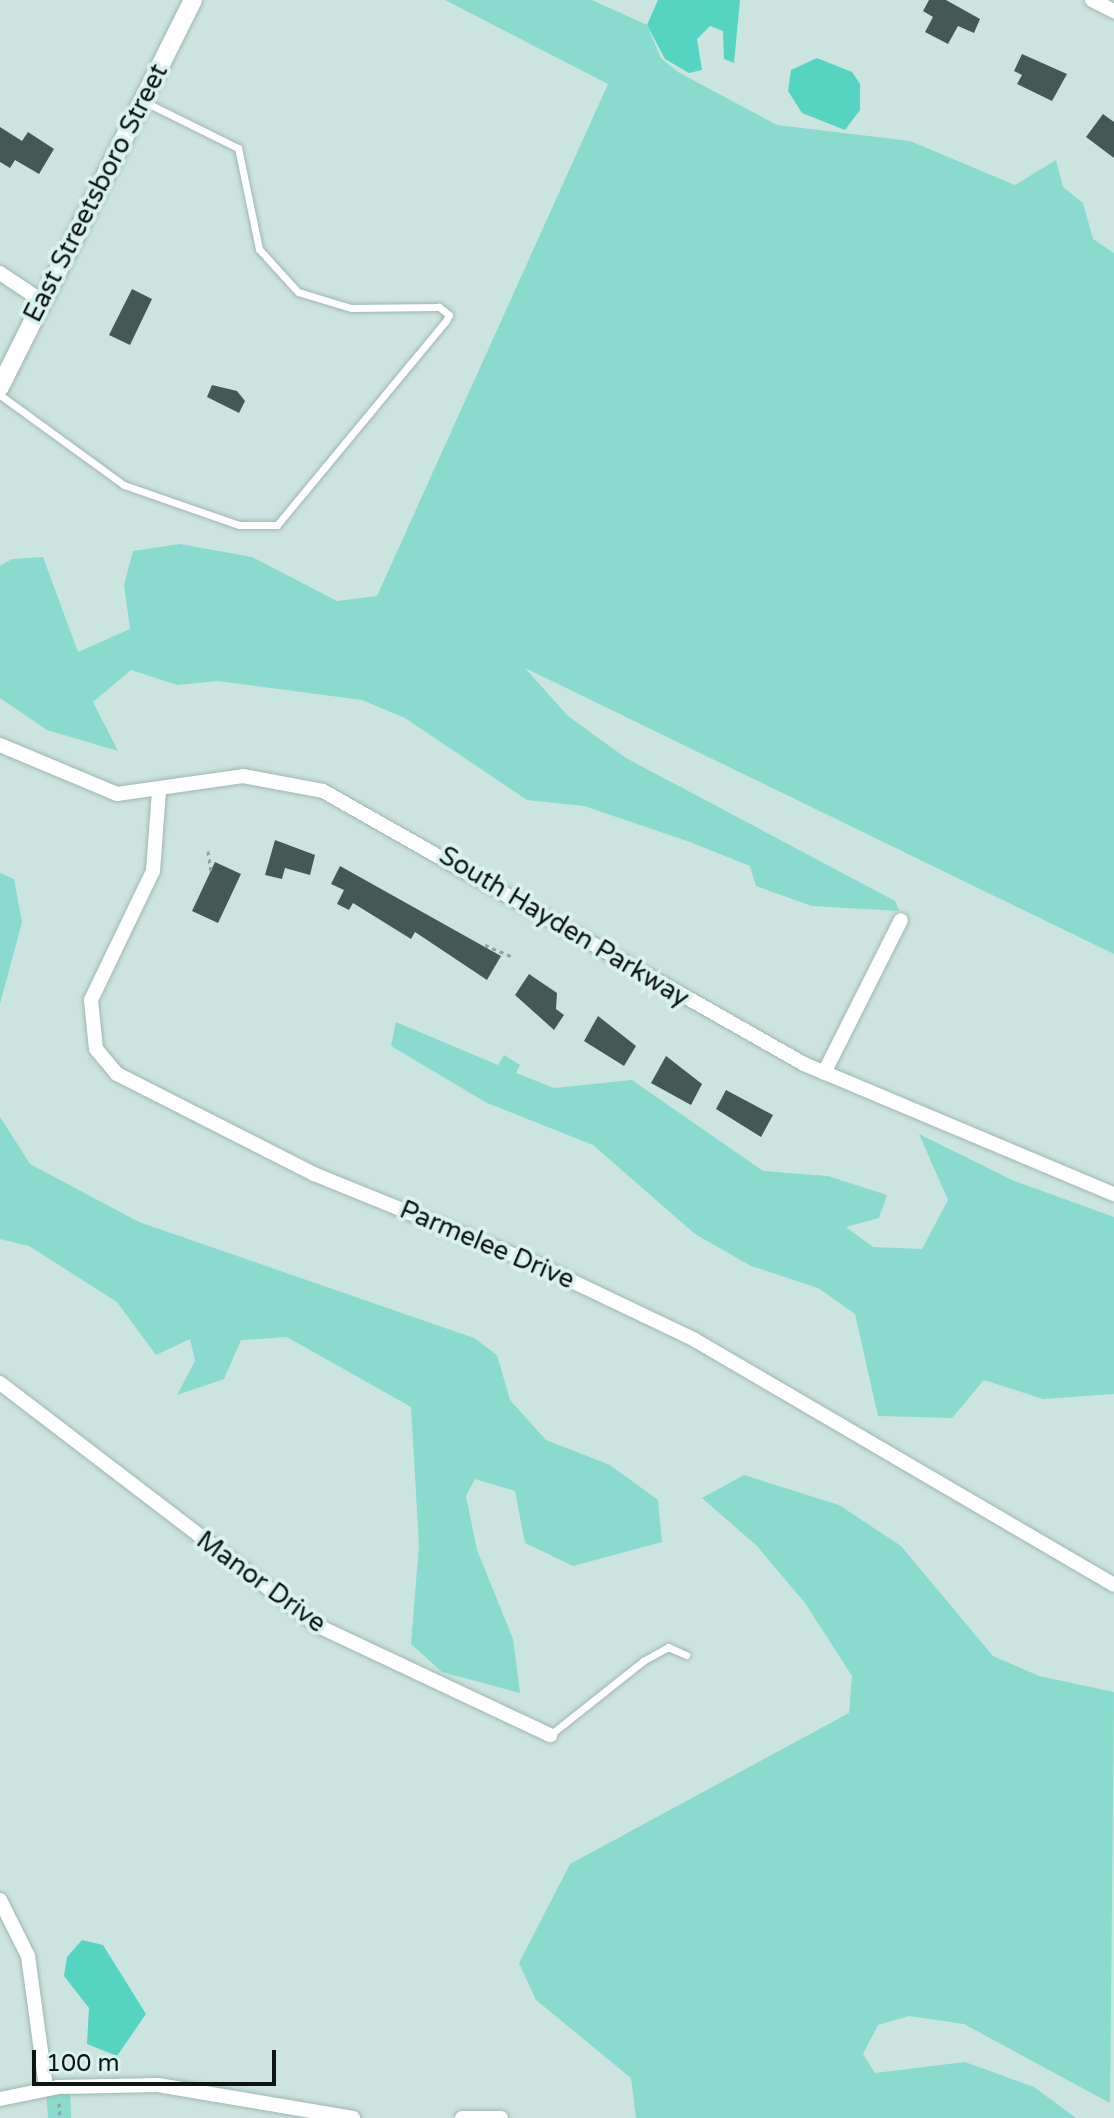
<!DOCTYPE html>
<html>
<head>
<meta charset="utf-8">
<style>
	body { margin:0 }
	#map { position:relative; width:1114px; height:2118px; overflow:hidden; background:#cce4e0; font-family:"Varela Round",sans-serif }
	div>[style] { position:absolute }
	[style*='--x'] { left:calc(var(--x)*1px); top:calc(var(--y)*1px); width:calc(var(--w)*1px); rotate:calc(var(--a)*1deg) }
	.green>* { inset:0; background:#88dbcd }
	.water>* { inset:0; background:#55d4c1 }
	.building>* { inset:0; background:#445955 }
	.path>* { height:3px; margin-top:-1.5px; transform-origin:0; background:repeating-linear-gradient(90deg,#8fa29f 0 4px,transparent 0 8px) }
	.roads { filter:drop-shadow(0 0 2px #9eb6b1) drop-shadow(0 0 2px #9eb6b1) }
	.service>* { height:7px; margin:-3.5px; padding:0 3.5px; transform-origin:3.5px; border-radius:3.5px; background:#fff }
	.minor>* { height:14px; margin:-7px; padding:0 7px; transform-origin:7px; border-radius:7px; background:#fff }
	.secondary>* { height:18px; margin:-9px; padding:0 9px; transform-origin:9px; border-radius:9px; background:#fff }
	span { translate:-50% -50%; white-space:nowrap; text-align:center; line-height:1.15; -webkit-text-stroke:8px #d9f2ed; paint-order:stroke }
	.street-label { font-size:26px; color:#0c1514 }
	.scale { position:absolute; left:32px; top:2050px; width:244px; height:36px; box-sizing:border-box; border:4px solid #0c1514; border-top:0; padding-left:10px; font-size:24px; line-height:28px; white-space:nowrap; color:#0c1514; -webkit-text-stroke:6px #d9f2ed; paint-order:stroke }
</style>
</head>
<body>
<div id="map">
	<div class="green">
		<div style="clip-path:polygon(445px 0,592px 0,647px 25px,661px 58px,678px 72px,777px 125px,910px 141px,1015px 185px,1056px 160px,1063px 187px,1083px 203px,1093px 239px,1114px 253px,1114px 954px,525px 668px,568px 716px,626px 758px,895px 901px,899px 911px,812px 906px,756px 886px,750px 866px,690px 842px,584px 806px,527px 800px,405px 718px,362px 700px,218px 681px,177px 685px,131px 670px,93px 702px,118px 751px,47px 730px,0 698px,0 566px,12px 559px,43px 557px,78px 652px,130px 629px,124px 585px,133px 551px,180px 544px,252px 557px,337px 601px,377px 596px,608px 84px)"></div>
		<div style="clip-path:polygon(0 873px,14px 879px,22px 922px,0 1004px)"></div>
		<div style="clip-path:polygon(396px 1022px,498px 1065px,504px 1055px,520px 1065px,516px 1073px,554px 1088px,632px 1080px,763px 1171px,828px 1176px,887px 1195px,879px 1218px,846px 1227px,873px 1247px,922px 1249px,948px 1200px,919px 1134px,1012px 1180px,1114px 1217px,1114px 1394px,1043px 1399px,984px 1380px,952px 1418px,878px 1416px,855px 1314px,818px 1288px,751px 1266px,695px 1234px,593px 1145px,487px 1103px,391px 1046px)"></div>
		<div style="clip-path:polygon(0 1117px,30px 1164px,139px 1222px,474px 1338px,497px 1355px,510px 1400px,546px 1440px,610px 1465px,658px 1500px,662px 1542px,573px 1566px,525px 1543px,515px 1491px,475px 1479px,466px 1496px,477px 1550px,513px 1639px,520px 1693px,442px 1672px,411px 1644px,419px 1545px,411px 1407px,287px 1337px,241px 1340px,224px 1379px,177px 1395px,195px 1361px,190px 1339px,156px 1355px,117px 1302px,29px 1246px,0 1239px)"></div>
		<div style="clip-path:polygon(744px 1475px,839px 1505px,901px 1546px,993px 1656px,1039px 1676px,1114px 1692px,1110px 2103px,964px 2024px,909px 2016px,878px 2025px,863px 2054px,875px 2073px,965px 2062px,1034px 2087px,1076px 2118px,636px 2118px,631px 2078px,536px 2000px,519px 1963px,570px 1864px,849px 1713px,852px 1676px,805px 1603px,757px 1546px,702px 1498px)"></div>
		<div style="clip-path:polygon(70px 2087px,71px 2118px,48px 2118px,46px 2088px)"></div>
	</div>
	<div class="water">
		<div style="clip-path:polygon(658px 0,740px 0,734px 63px,724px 59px,723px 31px,710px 26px,697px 39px,702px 70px,689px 73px,665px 59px,647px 25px)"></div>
		<div style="clip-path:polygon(817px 58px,852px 72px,860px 84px,860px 110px,845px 130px,802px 113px,788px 91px,791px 70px)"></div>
		<div style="clip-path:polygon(82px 1940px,103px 1945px,146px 2014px,117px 2056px,87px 2044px,89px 2008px,64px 1976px,67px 1957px)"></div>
	</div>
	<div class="building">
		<div style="clip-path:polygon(929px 0,946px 0,980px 19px,974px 33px,958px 26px,948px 44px,925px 32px,933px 17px,923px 11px)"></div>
		<div style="clip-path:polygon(1022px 54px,1067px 74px,1052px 101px,1017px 84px,1022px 75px,1014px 71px)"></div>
		<div style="clip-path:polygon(1103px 114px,1114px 122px,1114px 158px,1086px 137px)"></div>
		<div style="clip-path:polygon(0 127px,22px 141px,28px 132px,54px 149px,39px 174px,15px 160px,10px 168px,0 162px)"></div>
		<div style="clip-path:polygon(132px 289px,152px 299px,130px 345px,109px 335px)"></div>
		<div style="clip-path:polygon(212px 385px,237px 391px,245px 401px,239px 413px,207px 397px)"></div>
		<div style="clip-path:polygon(275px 840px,315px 855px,310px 875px,285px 868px,282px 879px,265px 875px)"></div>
		<div style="clip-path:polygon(215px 862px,241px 874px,218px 923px,192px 911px)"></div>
		<div style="clip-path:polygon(340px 866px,501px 956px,487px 980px,415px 932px,411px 939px,353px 903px,349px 910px,337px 904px,344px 890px,331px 884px)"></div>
		<div style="clip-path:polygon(529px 974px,557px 993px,556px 1009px,564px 1015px,554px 1030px,515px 995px)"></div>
		<div style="clip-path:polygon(598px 1016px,636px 1046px,624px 1066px,584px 1041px)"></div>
		<div style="clip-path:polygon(666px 1056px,702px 1084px,691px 1105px,651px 1083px)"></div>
		<div style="clip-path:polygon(726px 1090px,773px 1115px,761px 1137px,716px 1109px)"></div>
	</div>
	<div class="path">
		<div style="--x:208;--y:851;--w:21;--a:82"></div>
		<div style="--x:485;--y:945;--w:30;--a:23"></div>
		<div style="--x:59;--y:2103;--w:15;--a:86"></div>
	</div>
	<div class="roads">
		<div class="service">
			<div style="--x:0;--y:395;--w:153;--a:36"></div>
			<div style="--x:124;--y:485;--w:122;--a:19.2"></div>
			<div style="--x:239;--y:525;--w:38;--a:0"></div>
			<div style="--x:277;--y:525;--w:264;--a:-50.4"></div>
			<div style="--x:445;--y:322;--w:8;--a:-60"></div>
			<div style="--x:449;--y:315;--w:13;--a:-141"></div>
			<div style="--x:439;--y:307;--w:88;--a:179.3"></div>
			<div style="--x:351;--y:308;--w:55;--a:-163.2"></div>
			<div style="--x:298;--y:292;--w:58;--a:-132.2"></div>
			<div style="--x:259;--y:249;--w:103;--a:-101.7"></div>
			<div style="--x:238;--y:148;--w:104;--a:-153.7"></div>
			<div style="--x:550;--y:1735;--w:119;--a:-38.5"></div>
			<div style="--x:643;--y:1661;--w:29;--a:-29"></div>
			<div style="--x:668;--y:1647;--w:20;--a:24"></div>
		</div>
		<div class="minor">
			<div style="--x:1092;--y:0;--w:25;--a:27"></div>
			<div style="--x:0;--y:273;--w:50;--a:33.7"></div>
			<div style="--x:0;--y:745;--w:127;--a:22.7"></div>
			<div style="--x:117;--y:794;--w:127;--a:-8.1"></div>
			<div style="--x:243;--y:776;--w:81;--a:10.6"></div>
			<div style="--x:323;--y:791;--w:553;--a:29.58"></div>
			<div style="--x:804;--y:1064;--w:336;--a:22.8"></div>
			<div style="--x:159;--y:791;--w:80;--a:94.3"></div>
			<div style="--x:153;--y:871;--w:143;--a:115.7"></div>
			<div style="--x:91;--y:1000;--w:49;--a:84.2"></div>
			<div style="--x:96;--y:1049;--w:33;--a:50"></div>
			<div style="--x:117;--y:1074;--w:221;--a:26.9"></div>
			<div style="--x:314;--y:1174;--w:240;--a:22.1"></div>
			<div style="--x:536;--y:1264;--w:176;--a:25.5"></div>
			<div style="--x:695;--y:1340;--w:485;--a:30.3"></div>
			<div style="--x:824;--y:1073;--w:171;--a:-63.3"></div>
			<div style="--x:0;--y:1383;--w:398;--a:37.4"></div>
			<div style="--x:316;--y:1625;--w:259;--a:25.2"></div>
			<div style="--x:0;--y:1900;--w:63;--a:63.4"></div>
			<div style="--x:28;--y:1956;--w:133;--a:82.2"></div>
			<div style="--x:0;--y:2099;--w:59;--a:-11.7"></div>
			<div style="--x:58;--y:2087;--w:100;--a:-1.1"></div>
			<div style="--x:158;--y:2085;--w:198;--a:9.6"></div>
			<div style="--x:462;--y:2118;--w:39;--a:0"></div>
		</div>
		<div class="secondary">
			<div style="--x:0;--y:387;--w:432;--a:-63.5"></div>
		</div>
	</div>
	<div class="street-label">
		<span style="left:96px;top:193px;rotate:-63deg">East Streetsboro Street</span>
		<span style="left:564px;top:927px;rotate:31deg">South Hayden Parkway</span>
		<span style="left:487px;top:1245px;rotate:23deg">Parmelee Drive</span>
		<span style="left:261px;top:1582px;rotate:36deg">Manor Drive</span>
	</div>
	<div class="scale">100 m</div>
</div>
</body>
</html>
